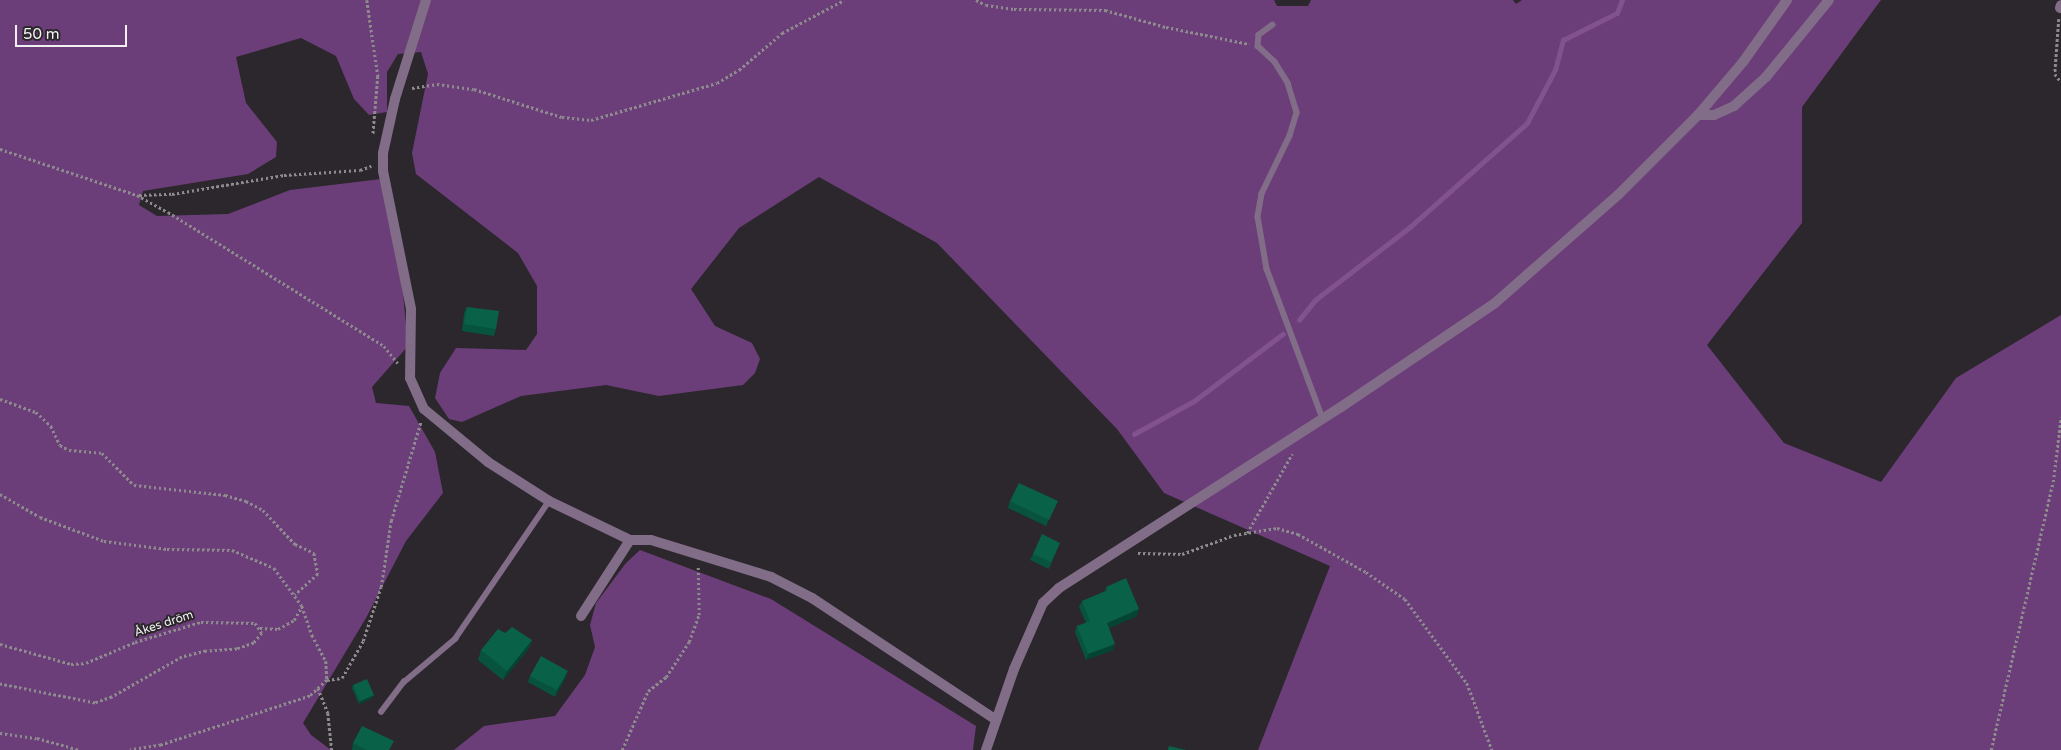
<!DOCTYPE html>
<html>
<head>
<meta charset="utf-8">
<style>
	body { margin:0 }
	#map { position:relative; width:2061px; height:750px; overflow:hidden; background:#2b272c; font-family:"Varela Round",sans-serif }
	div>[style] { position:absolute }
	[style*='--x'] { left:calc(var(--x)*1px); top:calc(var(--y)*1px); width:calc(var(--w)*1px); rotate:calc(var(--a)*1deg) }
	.forest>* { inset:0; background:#6c3e79 }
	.stream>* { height:4.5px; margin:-2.25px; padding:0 2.25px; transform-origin:2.25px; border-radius:2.25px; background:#81528e }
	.path>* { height:2.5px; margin-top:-1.25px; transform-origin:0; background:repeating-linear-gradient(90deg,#8e8b8f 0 2.5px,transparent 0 5px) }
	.service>* { height:5.5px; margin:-2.75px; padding:0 2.75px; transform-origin:2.75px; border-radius:2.75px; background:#826d88 }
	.minor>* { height:10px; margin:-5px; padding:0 5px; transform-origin:5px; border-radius:5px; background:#826d88 }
	.wall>* { inset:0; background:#08533e }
	.shaded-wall>* { inset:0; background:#064432 }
	.building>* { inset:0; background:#096148 }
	span { translate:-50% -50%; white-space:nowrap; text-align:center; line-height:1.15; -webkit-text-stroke:4px #2b272c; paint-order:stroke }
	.street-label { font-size:12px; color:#f3f0f3 }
	.scale { position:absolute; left:15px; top:25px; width:112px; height:22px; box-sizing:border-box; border:2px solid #f3f0f3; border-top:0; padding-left:6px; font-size:15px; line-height:18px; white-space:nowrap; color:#f3f0f3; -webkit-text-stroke:4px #2b272c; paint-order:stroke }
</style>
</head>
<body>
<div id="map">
	<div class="forest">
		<div style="clip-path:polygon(0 0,1274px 0,1277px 6px,1308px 6px,1311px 0,1513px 0,1516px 4px,1522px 0,1881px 0,1802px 107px,1802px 223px,1707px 345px,1784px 443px,1881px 482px,1956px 378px,2061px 315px,2061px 750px,1258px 750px,1330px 566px,1164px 493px,1117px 429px,937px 243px,819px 177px,739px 228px,691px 289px,715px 326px,752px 343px,760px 359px,755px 373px,743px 385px,659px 396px,606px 385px,521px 396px,462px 422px,449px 419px,435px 398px,440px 373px,456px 348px,526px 350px,537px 334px,537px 286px,518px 253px,416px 174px,412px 153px,428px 74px,421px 52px,398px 54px,387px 72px,387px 112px,369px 115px,354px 99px,336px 56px,301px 38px,236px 57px,246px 103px,277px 142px,276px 157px,248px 174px,143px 191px,139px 205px,157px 216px,228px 214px,290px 190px,381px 179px,400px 263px,408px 346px,372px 387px,376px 403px,409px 406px,435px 452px,443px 493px,406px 541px,366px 618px,303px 723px,311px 735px,331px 750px,0 750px)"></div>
		<div style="clip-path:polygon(640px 550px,771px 599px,976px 726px,973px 750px,454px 750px,484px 726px,555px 716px,585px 675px,595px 647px,590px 625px,596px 603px,626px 563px)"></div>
	</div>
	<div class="stream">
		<div style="--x:1299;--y:320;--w:26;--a:-51"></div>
		<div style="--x:1315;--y:300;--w:120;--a:-37.5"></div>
		<div style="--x:1410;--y:227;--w:157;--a:-41.6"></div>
		<div style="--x:1527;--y:123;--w:60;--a:-62.2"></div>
		<div style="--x:1555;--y:70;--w:31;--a:-75"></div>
		<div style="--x:1563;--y:40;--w:60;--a:-26.6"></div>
		<div style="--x:1617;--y:13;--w:14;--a:-69"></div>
		<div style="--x:1134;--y:434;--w:68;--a:-28.8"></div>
		<div style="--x:1194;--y:401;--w:111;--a:-37"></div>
	</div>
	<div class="path">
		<div style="--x:367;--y:0;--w:77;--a:81.8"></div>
		<div style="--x:378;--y:76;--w:59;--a:94.8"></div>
		<div style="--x:976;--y:0;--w:11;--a:27"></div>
		<div style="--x:986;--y:5;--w:28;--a:8"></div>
		<div style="--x:1014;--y:9;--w:91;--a:0.6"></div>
		<div style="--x:1105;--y:10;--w:63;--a:15.6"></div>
		<div style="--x:1166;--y:27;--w:85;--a:11.6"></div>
		<div style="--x:2059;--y:19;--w:55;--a:94.2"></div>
		<div style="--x:2055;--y:74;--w:10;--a:53"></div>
		<div style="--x:412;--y:88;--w:25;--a:-9"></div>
		<div style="--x:437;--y:84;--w:37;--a:8"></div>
		<div style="--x:474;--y:89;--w:92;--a:17.7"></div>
		<div style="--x:562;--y:117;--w:29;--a:6"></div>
		<div style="--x:591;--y:120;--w:131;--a:-16.4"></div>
		<div style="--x:717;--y:83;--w:26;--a:-31"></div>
		<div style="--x:739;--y:70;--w:57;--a:-40.7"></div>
		<div style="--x:782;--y:33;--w:70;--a:-28"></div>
		<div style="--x:0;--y:149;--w:145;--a:18.6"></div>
		<div style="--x:137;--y:195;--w:35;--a:29"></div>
		<div style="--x:168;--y:212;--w:254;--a:31.8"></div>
		<div style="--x:384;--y:346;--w:22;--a:51"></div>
		<div style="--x:139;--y:195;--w:33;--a:-2"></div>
		<div style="--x:172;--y:194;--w:114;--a:-9.6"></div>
		<div style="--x:284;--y:175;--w:76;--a:-3.8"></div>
		<div style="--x:360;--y:170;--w:12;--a:-20"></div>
		<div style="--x:0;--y:399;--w:38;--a:20"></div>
		<div style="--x:36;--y:412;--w:21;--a:43"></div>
		<div style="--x:51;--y:426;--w:21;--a:65"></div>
		<div style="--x:60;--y:445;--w:10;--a:29"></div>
		<div style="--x:69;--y:450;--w:33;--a:5"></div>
		<div style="--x:102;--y:453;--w:45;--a:45"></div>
		<div style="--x:134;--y:485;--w:92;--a:6.3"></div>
		<div style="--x:225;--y:495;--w:22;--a:16"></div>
		<div style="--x:246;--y:501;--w:19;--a:28"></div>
		<div style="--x:263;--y:510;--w:47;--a:46.7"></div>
		<div style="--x:295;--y:544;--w:21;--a:25"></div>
		<div style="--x:314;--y:553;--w:21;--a:79"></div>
		<div style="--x:318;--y:574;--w:31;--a:138"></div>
		<div style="--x:0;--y:494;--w:46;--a:29.9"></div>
		<div style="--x:40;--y:517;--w:68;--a:20.6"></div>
		<div style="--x:104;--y:541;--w:64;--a:7.2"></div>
		<div style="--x:167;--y:549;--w:65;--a:0.9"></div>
		<div style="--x:232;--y:550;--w:46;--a:23.2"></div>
		<div style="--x:274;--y:568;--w:47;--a:53.6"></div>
		<div style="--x:302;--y:606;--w:31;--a:71"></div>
		<div style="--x:312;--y:635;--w:30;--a:62"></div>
		<div style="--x:326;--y:661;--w:19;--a:87"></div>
		<div style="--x:327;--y:680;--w:23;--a:137"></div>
		<div style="--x:310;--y:696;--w:157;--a:161.8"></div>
		<div style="--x:161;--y:745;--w:31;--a:171"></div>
		<div style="--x:1247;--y:533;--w:91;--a:-60.3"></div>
		<div style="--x:1138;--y:553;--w:44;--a:1.3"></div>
		<div style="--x:1182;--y:554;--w:55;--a:-20.1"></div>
		<div style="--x:1234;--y:535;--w:44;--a:-9.2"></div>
		<div style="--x:1277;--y:528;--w:22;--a:16"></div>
		<div style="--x:1298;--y:534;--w:78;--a:29.2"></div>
		<div style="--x:1366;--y:572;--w:47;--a:34.7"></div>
		<div style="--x:1405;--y:599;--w:104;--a:53.6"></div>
		<div style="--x:1467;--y:683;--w:72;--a:69.5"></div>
		<div style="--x:260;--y:628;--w:18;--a:3"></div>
		<div style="--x:278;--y:629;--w:18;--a:-29"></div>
		<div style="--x:294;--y:620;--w:16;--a:-60"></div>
		<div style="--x:0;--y:644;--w:74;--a:15.7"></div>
		<div style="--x:71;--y:664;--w:15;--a:-4"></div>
		<div style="--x:86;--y:663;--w:53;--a:-23.2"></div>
		<div style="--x:135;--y:642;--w:69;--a:-16.9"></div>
		<div style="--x:201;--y:622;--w:54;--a:1.1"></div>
		<div style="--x:255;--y:623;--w:12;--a:55"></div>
		<div style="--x:262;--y:633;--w:13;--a:129"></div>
		<div style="--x:254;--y:643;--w:18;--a:161"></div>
		<div style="--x:237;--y:649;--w:31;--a:176"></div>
		<div style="--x:206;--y:651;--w:25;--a:166"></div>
		<div style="--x:182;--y:657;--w:81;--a:150.3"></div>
		<div style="--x:112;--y:697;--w:18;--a:161"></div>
		<div style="--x:95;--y:703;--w:97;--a:-168.7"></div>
		<div style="--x:327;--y:680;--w:15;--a:-8"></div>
		<div style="--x:342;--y:678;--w:43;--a:-60.4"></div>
		<div style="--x:363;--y:641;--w:57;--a:-71.6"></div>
		<div style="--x:381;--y:587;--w:67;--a:-81.4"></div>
		<div style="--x:391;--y:521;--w:104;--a:-73.3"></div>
		<div style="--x:318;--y:688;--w:27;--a:68"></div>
		<div style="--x:328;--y:713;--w:37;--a:84"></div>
		<div style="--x:0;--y:733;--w:37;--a:8"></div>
		<div style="--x:37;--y:738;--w:45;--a:15.6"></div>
		<div style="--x:622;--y:750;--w:64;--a:-66.2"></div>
		<div style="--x:648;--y:691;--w:23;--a:-38"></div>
		<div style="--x:666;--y:677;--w:42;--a:-56.7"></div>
		<div style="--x:689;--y:642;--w:29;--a:-70"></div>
		<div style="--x:699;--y:615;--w:48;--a:-91.2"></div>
		<div style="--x:1991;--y:750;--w:275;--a:-77"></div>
		<div style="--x:2053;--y:482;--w:65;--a:-83"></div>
	</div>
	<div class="service">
		<div style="--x:1273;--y:25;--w:17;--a:144"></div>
		<div style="--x:1259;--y:35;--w:11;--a:95"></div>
		<div style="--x:1258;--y:46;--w:23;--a:43"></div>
		<div style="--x:1275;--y:62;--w:25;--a:58"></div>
		<div style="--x:1288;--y:83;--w:31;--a:73"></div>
		<div style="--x:1297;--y:113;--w:24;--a:107"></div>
		<div style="--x:1290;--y:136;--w:64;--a:115.8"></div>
		<div style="--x:1262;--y:194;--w:23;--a:100"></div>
		<div style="--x:1258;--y:217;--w:53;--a:80.2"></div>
		<div style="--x:1267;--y:269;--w:160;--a:69.5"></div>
		<div style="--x:381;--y:712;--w:38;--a:-53"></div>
		<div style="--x:404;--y:682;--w:67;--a:-40.1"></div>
		<div style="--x:455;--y:639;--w:167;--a:-55.7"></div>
	</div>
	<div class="minor">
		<div style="--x:426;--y:0;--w:104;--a:107.4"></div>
		<div style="--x:395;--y:99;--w:55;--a:102.5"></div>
		<div style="--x:383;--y:153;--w:18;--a:90"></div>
		<div style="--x:383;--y:171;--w:141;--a:78.5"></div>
		<div style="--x:411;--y:309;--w:69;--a:90.8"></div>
		<div style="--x:410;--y:378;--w:34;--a:66"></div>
		<div style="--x:424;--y:409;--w:83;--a:39.6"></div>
		<div style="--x:488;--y:462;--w:72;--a:32.6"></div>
		<div style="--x:549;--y:501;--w:90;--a:25.7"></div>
		<div style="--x:630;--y:540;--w:21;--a:0"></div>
		<div style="--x:651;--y:540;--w:126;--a:17.1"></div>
		<div style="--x:771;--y:577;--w:46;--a:27.1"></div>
		<div style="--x:812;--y:598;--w:219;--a:33.5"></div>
		<div style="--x:2060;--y:8;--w:3;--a:-72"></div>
		<div style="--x:1698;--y:115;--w:16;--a:0"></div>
		<div style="--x:1714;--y:115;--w:22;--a:-24"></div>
		<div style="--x:1734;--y:106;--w:43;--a:-42.2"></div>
		<div style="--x:1766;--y:77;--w:99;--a:-50.7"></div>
		<div style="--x:581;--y:616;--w:90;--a:-57.2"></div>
		<div style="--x:986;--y:750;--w:86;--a:-70.9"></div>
		<div style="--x:1014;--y:669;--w:72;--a:-66.3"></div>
		<div style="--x:1043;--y:603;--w:22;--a:-43"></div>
		<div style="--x:1059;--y:588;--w:335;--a:-32.7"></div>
		<div style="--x:1341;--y:407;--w:186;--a:-34"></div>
		<div style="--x:1495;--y:303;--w:164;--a:-41.3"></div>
		<div style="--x:1618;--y:195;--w:113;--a:-45"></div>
		<div style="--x:1698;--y:115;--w:70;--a:-49.7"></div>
		<div style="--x:1743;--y:62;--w:76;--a:-54.6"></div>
	</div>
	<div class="wall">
		<div style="clip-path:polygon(467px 307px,496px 329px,494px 336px,462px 331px,464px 313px)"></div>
		<div style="clip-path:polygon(1010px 501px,1058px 501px,1046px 526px,1008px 508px)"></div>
		<div style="clip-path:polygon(1060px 543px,1049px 569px,1030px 560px,1033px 554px)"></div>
		<div style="clip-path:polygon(1106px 587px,1137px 616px,1109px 628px,1113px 650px,1086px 660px,1075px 632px,1077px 626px,1086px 623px,1079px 607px,1082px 601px,1105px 592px)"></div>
		<div style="clip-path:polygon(532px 640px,528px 650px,503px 680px,478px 660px,481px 650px)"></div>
		<div style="clip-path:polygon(530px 676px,566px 677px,555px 697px,528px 682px)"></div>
		<div style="clip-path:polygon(353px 685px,374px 695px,372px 698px,359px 704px,352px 688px)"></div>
		<div style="clip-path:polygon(353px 743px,390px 750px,352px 750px)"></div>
	</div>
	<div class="shaded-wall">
		<div style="clip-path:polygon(1139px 609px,1137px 616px,1105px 630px,1107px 623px)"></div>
		<div style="clip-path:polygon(532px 640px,528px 650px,503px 680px,507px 671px)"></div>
		<div style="clip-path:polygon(1115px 644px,1113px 650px,1086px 660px,1088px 654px)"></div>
		<div style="clip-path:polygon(568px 671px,566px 677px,555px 697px,557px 690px)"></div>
		<div style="clip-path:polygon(374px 695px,372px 698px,359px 704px,360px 701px)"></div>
	</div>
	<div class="building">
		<div style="clip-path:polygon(467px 307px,499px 311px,496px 329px,464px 324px)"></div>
		<div style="clip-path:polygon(1019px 483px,1058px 501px,1049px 520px,1010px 501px)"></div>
		<div style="clip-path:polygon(1042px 534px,1060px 543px,1051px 562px,1033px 554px)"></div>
		<div style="clip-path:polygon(1126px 578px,1139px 609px,1107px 623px,1115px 644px,1088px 654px,1077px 626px,1090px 621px,1082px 601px,1108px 590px,1106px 587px)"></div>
		<div style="clip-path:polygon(512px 627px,532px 640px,507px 671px,481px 650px,498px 629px,505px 633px)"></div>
		<div style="clip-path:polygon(541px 656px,568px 671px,557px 690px,530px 676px)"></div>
		<div style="clip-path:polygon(367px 679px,374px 695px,360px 701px,353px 685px)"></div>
		<div style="clip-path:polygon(362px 726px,394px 741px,389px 750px,367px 750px,353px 743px)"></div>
		<div style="clip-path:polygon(1169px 746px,1186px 750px,1168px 750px)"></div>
	</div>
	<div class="street-label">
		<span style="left:164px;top:624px;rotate:-18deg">Åkes dröm</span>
	</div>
	<div class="scale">50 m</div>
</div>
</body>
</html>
